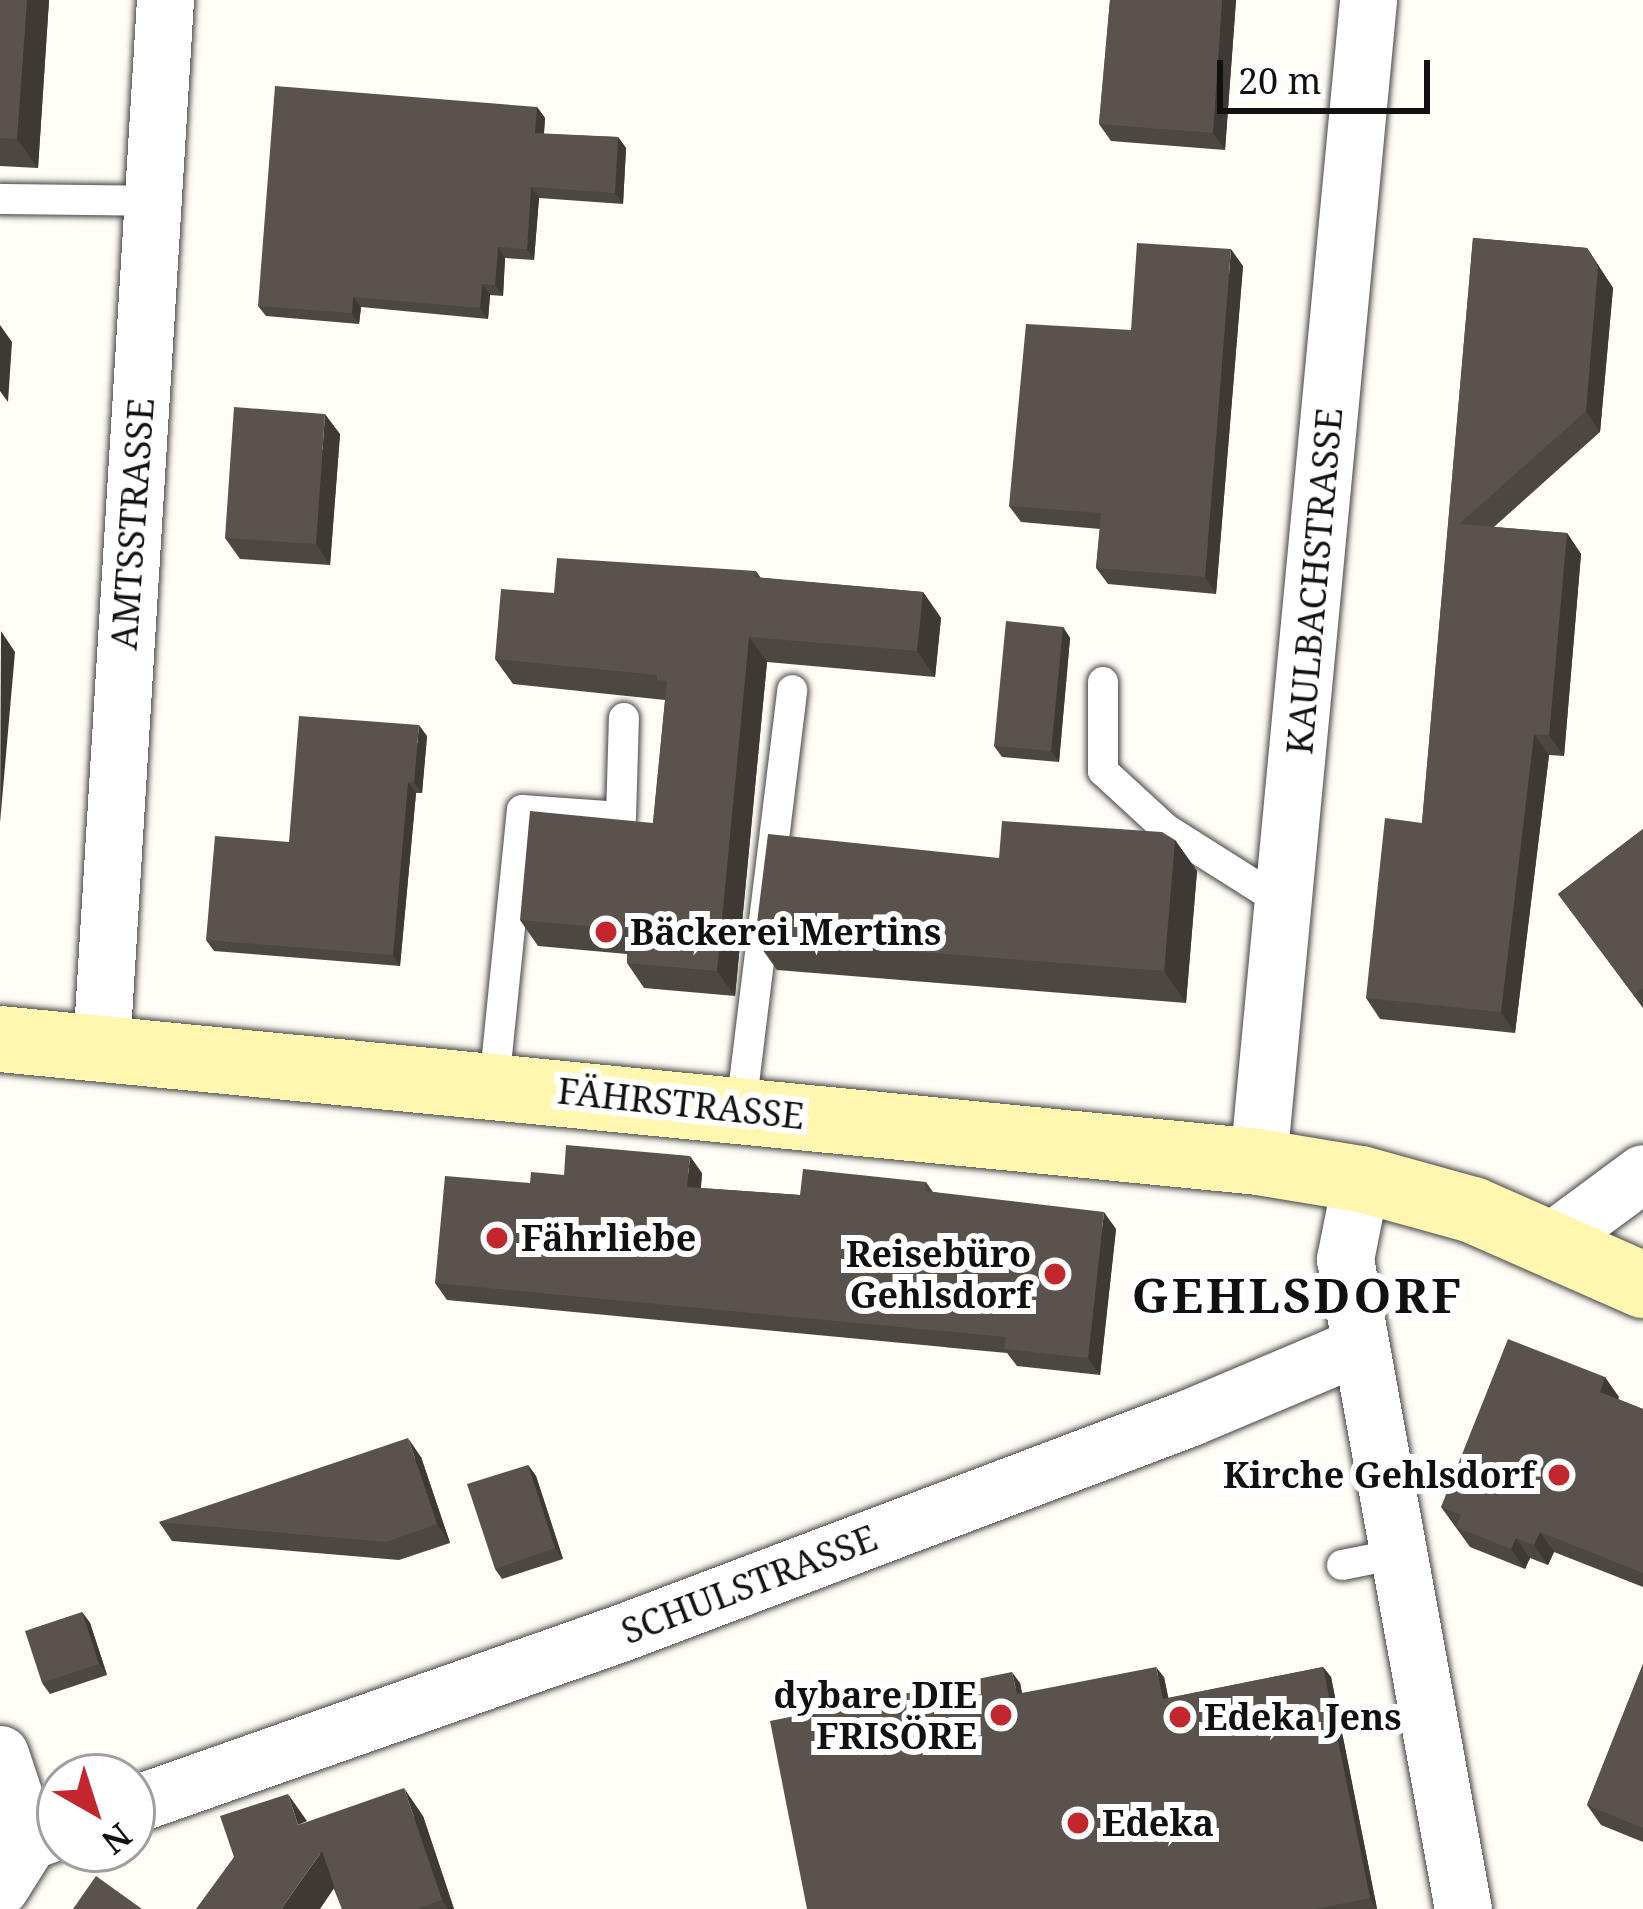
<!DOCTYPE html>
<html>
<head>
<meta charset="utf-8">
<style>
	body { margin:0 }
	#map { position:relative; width:1643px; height:1909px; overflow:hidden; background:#fffdf5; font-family:"Noto Serif",serif }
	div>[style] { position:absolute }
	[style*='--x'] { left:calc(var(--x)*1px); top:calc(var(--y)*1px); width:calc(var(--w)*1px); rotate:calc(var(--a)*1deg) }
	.roads { filter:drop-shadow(0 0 3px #444) drop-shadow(0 0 3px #444) }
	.lane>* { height:30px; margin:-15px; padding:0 15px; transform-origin:15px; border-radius:15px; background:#fff }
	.street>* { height:57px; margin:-28.5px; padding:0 28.5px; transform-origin:28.5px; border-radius:28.5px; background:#fff }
	.secondary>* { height:66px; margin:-33px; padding:0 33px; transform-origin:33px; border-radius:33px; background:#fff6b0 }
	.wall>* { inset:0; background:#4d4742 }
	.shaded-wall>* { inset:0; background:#3f3936 }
	.building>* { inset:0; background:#5a524d }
	.dots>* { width:33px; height:33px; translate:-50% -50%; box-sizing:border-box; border:6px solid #fff; border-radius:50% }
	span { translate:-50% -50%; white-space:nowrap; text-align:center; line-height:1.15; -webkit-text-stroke:12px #fff; paint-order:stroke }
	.street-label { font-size:36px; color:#111 }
	.poi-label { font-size:36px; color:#111; font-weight:700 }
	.left { translate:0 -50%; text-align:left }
	.right { translate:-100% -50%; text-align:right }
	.district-label { font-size:48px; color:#111; font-weight:700; letter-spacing:3px }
	.north { position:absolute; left:36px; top:1753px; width:120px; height:120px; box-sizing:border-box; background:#fff; border:3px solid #a0a0a0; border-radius:50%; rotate:141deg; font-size:33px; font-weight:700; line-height:48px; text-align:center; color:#111 }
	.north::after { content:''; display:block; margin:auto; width:42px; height:54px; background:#c4262e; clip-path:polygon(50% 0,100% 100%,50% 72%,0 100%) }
	.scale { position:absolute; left:1217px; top:60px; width:213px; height:54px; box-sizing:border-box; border:6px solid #111; border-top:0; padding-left:15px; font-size:36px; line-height:42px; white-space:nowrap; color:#111; -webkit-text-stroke:9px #fff; paint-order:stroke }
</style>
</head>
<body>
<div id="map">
	<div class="roads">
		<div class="lane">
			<div style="--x:0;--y:199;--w:153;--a:0.7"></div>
			<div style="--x:1103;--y:682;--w:89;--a:90"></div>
			<div style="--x:1103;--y:771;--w:86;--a:42.6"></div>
			<div style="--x:1166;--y:829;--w:138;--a:32.3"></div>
			<div style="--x:494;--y:1085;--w:276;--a:-84.2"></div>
			<div style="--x:522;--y:810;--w:99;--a:4"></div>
			<div style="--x:621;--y:817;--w:99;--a:-88.3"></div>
			<div style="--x:741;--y:1108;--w:421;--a:-83"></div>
			<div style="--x:1342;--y:1565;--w:56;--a:-11.3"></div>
		</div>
		<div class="street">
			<div style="--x:101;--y:1049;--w:1051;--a:-86.51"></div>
			<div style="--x:1258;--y:1162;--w:1167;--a:-84.59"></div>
			<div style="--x:1361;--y:1179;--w:82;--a:101.3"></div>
			<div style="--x:1345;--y:1259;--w:661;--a:79.71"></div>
			<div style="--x:1551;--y:1241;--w:114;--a:-36.5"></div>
			<div style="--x:0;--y:1754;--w:92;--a:71.6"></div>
			<div style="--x:132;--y:1805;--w:521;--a:-19.41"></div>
			<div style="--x:623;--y:1632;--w:607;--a:-20.73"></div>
			<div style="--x:1191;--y:1417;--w:182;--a:-22.9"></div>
			<div style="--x:0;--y:1887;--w:54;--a:-57.8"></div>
			<div style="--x:29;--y:1841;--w:33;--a:-20"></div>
		</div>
		<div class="secondary">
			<div style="--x:0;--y:1039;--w:1264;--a:5.58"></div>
			<div style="--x:1258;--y:1162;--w:104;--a:9.4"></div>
			<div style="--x:1361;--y:1179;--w:116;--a:15.5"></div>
			<div style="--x:1473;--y:1210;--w:186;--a:23.8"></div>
		</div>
	</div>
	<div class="wall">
		<div style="clip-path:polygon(0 0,49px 0,38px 168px,0 166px)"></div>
		<div style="clip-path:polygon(1110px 0,1236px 0,1225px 150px,1111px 141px,1099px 124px)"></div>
		<div style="clip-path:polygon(537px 107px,545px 118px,544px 134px,618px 137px,626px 148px,623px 204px,539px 198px,534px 260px,505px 258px,503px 296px,490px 295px,488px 319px,361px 307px,359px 324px,266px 316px,258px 306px)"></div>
		<div style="clip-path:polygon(1473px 238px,1587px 248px,1613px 288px,1600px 432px,1494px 527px,1567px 533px,1581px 554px,1564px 756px,1549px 755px,1515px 1033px,1380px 1019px,1366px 998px,1422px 823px)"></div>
		<div style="clip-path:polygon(1243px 266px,1216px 594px,1108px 584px,1096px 568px,1100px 529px,1021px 522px,1009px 506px,1131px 330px)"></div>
		<div style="clip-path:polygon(340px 434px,330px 565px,240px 559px,225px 538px)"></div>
		<div style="clip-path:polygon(756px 571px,761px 578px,923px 592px,941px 618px,935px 677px,767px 662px,735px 996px,644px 988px,627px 963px,627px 954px,538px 946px,520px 920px,653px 823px,665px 700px,513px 684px,495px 659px,554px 593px)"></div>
		<div style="clip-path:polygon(1063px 627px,1070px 638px,1059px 762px,1002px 757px,994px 746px)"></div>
		<div style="clip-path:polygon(427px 736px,422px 793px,416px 793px,400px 966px,214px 951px,206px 940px,289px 842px)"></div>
		<div style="clip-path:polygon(1643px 829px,1643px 1008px,1558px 894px)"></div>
		<div style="clip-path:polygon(1175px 840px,1197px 871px,1186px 1003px,777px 970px,755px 939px,999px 858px)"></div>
		<div style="clip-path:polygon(702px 1173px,701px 1188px,800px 1195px,926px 1182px,933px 1192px,1116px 1229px,1100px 1375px,1017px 1366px,1007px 1353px,447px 1300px,435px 1283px,530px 1183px,564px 1175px)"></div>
		<div style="clip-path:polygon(1605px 1377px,1618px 1399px,1643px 1409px,1643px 1587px,1554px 1552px,1548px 1565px,1530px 1558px,1525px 1569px,1470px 1547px,1441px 1507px)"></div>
		<div style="clip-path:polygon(421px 1457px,450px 1543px,399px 1560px,172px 1541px,159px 1522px)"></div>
		<div style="clip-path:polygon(528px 1465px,536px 1476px,563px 1559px,502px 1579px,495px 1569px)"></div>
		<div style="clip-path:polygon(82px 1612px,90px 1623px,107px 1675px,50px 1694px,42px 1683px)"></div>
		<div style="clip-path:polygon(1643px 1664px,1643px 1842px,1601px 1825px,1587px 1805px)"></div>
		<div style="clip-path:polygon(1323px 1667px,1331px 1677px,1377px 1909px,807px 1909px,1020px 1683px,1022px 1693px,1164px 1677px,1168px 1698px)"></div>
		<div style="clip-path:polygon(423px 1816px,454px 1909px,342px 1909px,307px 1822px)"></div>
	</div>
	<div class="shaded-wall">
		<div style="clip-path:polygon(27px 0,49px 0,38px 168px,17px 139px)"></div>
		<div style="clip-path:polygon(1222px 0,1236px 0,1225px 150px,1213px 133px)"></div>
		<div style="clip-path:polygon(537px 107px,545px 118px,543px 144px,535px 133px)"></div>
		<div style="clip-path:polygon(618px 137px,626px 148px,623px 204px,615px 193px)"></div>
		<div style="clip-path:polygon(531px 187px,539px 198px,534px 260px,527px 249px)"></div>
		<div style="clip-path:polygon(498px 247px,505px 258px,503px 296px,495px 285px)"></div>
		<div style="clip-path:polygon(1587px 248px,1613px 288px,1600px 432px,1586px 411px)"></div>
		<div style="clip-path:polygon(1231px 249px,1243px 266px,1216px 594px,1205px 577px)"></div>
		<div style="clip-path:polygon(482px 284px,490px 295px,488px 319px,480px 308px)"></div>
		<div style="clip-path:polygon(353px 297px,361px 307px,359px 324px,352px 313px)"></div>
		<div style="clip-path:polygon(0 325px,12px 342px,8px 402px,0 391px)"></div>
		<div style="clip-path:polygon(325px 414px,340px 434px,330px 565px,316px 544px)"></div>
		<div style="clip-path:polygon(1567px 533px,1581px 554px,1564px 756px,1549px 735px)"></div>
		<div style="clip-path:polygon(923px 592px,941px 618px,935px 677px,917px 651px)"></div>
		<div style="clip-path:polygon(1063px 627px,1070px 638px,1059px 762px,1051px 751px)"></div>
		<div style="clip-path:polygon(1px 631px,15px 652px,0 823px)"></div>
		<div style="clip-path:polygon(749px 637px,767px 662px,735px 996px,717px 971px)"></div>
		<div style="clip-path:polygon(419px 725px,427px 736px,422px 793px,414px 782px)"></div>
		<div style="clip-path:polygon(1534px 734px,1549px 755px,1515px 1033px,1501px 1012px)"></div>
		<div style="clip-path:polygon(408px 782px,416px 793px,400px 966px,393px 955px)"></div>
		<div style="clip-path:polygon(1175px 840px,1197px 871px,1186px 1003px,1164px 971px)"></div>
		<div style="clip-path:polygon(690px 1156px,702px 1173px,699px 1204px,687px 1187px)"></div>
		<div style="clip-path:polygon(1104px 1212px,1116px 1229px,1100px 1375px,1088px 1358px)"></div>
		<div style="clip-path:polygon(1605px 1377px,1619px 1397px,1614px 1412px,1600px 1392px)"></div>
		<div style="clip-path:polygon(408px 1438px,421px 1457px,450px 1543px,437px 1524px)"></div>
		<div style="clip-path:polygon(528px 1465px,536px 1476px,563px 1559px,555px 1548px)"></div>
		<div style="clip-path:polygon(1540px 1532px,1554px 1552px,1548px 1565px,1534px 1545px)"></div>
		<div style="clip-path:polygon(1516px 1538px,1530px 1558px,1525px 1569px,1511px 1549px)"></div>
		<div style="clip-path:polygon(82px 1612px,90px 1623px,107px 1675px,99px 1664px)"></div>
		<div style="clip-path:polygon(1156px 1667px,1164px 1677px,1171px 1710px,1163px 1699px)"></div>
		<div style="clip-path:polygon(1323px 1667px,1331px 1677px,1377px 1909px,1370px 1898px)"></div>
		<div style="clip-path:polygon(1012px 1672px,1020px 1683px,1024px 1705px,1017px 1694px)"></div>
		<div style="clip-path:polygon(404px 1788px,423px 1816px,454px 1909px,448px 1909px,442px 1900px)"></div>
		<div style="clip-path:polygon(288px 1794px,307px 1821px,298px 1825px)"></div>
		<div style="clip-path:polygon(322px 1851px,341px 1878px,320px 1909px,281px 1909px)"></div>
	</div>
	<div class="building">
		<div style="clip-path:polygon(0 0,27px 0,17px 139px,0 138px)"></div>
		<div style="clip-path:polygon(1110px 0,1222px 0,1213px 133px,1099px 124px)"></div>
		<div style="clip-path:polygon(275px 86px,537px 107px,535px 133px,618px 137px,615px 193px,531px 187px,527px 249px,498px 247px,495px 285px,482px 284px,480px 308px,353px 297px,352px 313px,258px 306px)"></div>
		<div style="clip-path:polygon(1473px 238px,1587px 248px,1598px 267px,1586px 411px,1459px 524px,1567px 533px,1549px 735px,1534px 734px,1501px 1012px,1366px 998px,1385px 818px,1422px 823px)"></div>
		<div style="clip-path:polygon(1137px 243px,1231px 249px,1205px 577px,1096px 568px,1101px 513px,1009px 506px,1026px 324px,1131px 330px)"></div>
		<div style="clip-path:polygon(234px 407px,325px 414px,316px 544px,225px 538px)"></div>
		<div style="clip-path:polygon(557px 558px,756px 571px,755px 577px,923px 592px,917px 651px,749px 637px,717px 971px,627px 963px,629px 930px,520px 920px,530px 811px,653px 823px,667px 681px,657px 680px,657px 675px,495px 659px,501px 589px,554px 593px)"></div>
		<div style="clip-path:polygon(1006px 621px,1063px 627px,1051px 751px,994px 746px)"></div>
		<div style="clip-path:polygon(299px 716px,419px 725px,414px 782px,408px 782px,393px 955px,206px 940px,215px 836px,289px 842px)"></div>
		<div style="clip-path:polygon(1002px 821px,1162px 832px,1175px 840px,1164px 971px,755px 939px,768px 834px,999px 858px)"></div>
		<div style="clip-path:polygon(1643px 829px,1643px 988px,1634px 995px,1558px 894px)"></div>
		<div style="clip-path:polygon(566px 1145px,690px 1156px,687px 1187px,800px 1195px,803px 1169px,926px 1182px,925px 1191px,1104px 1212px,1088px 1358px,1004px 1349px,1006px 1337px,435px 1283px,445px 1176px,530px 1183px,531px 1172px,564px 1175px)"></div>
		<div style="clip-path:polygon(1508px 1339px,1605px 1377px,1600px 1392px,1643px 1409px,1643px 1573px,1540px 1532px,1534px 1545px,1516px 1538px,1511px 1549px,1456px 1527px,1461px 1515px,1441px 1507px)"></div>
		<div style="clip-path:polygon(408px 1438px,437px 1524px,386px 1542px,159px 1522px)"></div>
		<div style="clip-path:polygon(528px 1465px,555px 1548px,495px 1569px,467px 1484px)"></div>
		<div style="clip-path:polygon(82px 1612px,99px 1664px,42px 1683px,25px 1631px)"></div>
		<div style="clip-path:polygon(1643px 1664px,1643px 1828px,1587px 1805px)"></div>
		<div style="clip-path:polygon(1156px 1667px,1163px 1699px,1323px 1667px,1370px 1898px,1315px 1909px,807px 1909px,770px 1721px,1012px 1672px,1017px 1694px)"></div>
		<div style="clip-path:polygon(404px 1788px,442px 1900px,417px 1909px,342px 1909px,322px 1851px,281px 1909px,196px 1909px,234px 1857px,220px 1816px,288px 1794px,298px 1825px)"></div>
		<div style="clip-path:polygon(96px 1876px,142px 1909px,73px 1909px)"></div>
	</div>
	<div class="dots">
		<div style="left:606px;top:932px;background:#c4262e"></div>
		<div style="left:497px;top:1238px;background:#c4262e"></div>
		<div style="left:1055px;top:1274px;background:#c4262e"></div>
		<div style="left:1559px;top:1475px;background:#c4262e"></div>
		<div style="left:1001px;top:1715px;background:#c4262e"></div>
		<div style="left:1180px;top:1717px;background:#c4262e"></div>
		<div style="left:1078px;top:1823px;background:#c4262e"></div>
	</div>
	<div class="street-label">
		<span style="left:132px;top:524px;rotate:-86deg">AMTSSTRASSE</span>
		<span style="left:1314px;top:581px;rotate:-85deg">KAULBACHSTRASSE</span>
		<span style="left:681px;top:1103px;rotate:6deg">FÄHRSTRASSE</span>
		<span style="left:749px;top:1584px;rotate:-21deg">SCHULSTRASSE</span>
	</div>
	<div class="poi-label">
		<span class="left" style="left:630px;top:932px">Bäckerei Mertins</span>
		<span class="left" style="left:521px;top:1238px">Fährliebe</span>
		<span class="right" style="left:1031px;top:1274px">Reisebüro<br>Gehlsdorf</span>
		<span class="right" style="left:1535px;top:1475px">Kirche Gehlsdorf</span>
		<span class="right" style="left:977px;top:1715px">dybare DIE<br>FRISÖRE</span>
		<span class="left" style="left:1204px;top:1717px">Edeka Jens</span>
		<span class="left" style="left:1102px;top:1823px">Edeka</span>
	</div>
	<div class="district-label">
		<span style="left:1298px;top:1295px">GEHLSDORF</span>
	</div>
	<div class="north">N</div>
	<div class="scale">20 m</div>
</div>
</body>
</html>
